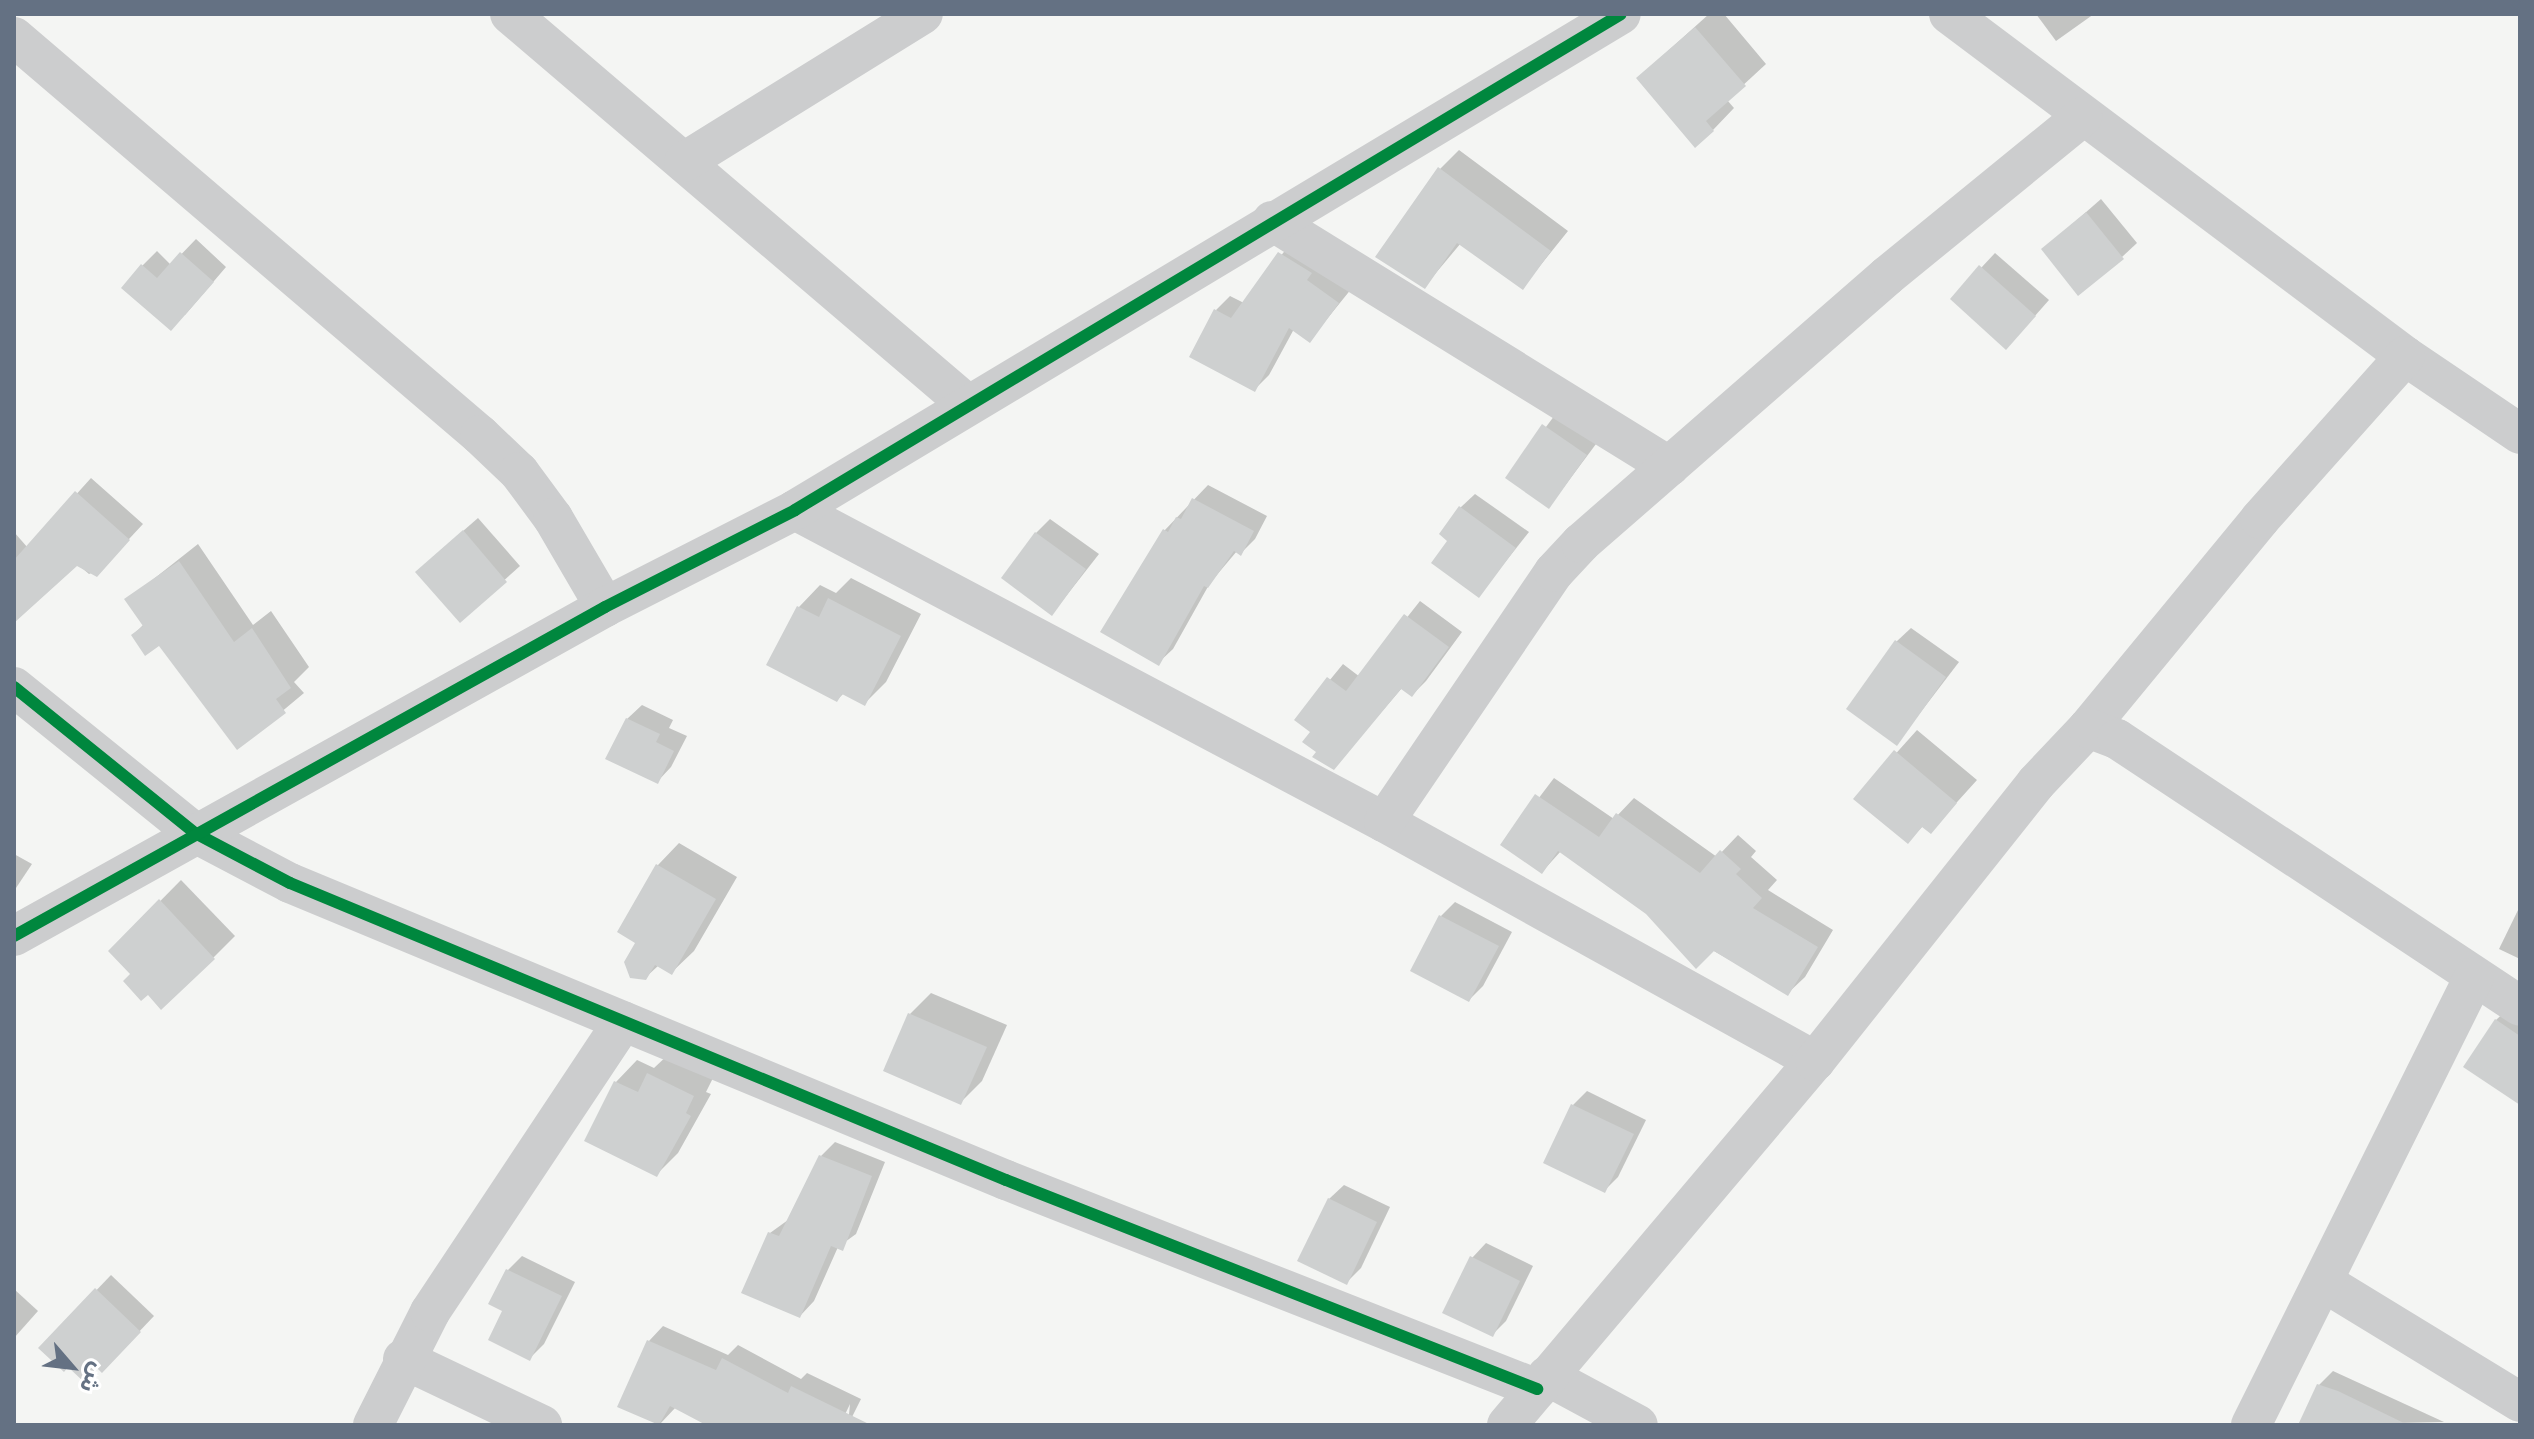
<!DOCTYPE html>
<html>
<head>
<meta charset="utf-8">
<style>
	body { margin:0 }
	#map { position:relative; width:2534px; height:1439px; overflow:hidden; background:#f4f5f3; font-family:Manrope,"Noto Sans Arabic",sans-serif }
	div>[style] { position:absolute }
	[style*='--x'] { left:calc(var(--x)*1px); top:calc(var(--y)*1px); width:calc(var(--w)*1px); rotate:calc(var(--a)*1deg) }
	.shadow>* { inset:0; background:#0003 }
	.building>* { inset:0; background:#ced0d0 }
	.street>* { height:40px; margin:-20px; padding:0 20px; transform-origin:20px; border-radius:20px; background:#cccdce }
	.cycleway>* { height:12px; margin:-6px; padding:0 6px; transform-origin:6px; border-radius:6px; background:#00873e }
	span { translate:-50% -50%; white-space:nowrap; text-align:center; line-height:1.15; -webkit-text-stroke:8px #fff; paint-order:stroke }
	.frame { position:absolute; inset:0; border:16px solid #647183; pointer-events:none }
	.north { position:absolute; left:32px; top:1327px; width:80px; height:80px; -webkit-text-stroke:6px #fff; paint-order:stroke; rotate:118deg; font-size:22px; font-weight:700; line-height:32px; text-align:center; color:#647183 }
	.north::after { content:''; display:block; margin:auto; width:28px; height:36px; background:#647183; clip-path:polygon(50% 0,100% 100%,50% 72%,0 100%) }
</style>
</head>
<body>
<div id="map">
	<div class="shadow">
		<div style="clip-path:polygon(1709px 14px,1724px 14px,1766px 64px,1727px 100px,1734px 108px,1713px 130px,1638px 78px)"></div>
		<div style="clip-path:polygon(2036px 14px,2094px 14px,2056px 41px)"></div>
		<div style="clip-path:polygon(1459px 150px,1568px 231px,1523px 287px,1461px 243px,1425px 286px,1440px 169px)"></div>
		<div style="clip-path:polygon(2101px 199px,2137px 243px,2122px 257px,2044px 249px)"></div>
		<div style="clip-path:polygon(196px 239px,226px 267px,185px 315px,142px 266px,157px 251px,171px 265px)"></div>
		<div style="clip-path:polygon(1294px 239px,1352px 288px,1310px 340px,1294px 329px,1269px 375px,1255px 389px,1216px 310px,1230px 296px,1244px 303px)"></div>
		<div style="clip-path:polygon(1995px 253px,2049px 300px,2020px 333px,1952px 299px)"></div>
		<div style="clip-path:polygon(1558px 411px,1599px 440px,1549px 507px,1508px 477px)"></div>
		<div style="clip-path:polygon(91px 478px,143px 524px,102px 568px,89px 574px,76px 563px,14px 620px,14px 532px,28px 548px)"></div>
		<div style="clip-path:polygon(1208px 485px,1267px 516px,1255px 539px,1241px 553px,1237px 551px,1210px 583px,1173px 649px,1158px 663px,1164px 531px)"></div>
		<div style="clip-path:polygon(1475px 494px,1529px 532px,1479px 595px,1450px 540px,1460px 508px)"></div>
		<div style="clip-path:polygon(478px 518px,520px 566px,460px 620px,432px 558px)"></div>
		<div style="clip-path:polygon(1050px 519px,1099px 554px,1052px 614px,1036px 533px)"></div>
		<div style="clip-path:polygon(198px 544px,253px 625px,271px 611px,309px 667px,294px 682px,304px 693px,238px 748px,159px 643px,133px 635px,144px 624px,127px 600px)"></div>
		<div style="clip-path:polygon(851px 578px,921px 614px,886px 682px,865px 703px,844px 693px,837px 700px,769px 664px,799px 607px,820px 585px,836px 593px)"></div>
		<div style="clip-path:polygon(1420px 601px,1462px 632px,1426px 681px,1412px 695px,1402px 688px,1334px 767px,1319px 751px,1312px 731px,1297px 720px,1343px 664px,1360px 677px)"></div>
		<div style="clip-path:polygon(1911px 628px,1959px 662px,1897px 743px,1896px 642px)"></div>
		<div style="clip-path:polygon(642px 705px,673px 720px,669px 728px,687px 736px,671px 767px,657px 782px,627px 719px)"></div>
		<div style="clip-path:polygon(1917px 730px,1977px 780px,1930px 832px,1923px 826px,1907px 842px,1856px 798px)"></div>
		<div style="clip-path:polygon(1554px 778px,1614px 819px,1634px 798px,1717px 857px,1738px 835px,1756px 851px,1751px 857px,1777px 880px,1768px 890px,1833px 930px,1805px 977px,1788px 993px,1647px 913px,1561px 851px,1542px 872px,1503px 845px)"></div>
		<div style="clip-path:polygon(679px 843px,737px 877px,694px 951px,672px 972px,659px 965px,645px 978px,638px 942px,619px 931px,658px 865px)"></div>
		<div style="clip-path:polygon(14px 854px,32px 864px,14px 891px)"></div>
		<div style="clip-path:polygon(181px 880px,235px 936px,213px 958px,133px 974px,111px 951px)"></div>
		<div style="clip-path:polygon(1455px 902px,1512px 932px,1483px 986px,1469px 1000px,1441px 916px)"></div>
		<div style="clip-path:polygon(2520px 906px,2520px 959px,2499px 949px)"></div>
		<div style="clip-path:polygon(931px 993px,1007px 1025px,982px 1081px,960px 1103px,910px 1014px)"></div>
		<div style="clip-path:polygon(2511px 1006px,2520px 1012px,2520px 1102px,2496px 1020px)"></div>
		<div style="clip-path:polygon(671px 1052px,715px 1074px,706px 1092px,711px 1094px,678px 1153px,657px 1174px,587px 1140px,616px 1082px,637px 1060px,654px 1068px)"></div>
		<div style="clip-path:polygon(1587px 1091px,1646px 1120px,1618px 1177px,1604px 1191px,1573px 1105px)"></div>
		<div style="clip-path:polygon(835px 1142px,885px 1162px,856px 1234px,838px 1247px,814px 1301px,800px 1316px,744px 1292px,770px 1233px,788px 1220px,821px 1156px)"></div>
		<div style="clip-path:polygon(1344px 1185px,1390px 1207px,1361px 1268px,1346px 1283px,1329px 1199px)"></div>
		<div style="clip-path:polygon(1486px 1243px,1533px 1266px,1506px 1321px,1492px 1335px,1472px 1258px)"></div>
		<div style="clip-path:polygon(522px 1256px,575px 1282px,544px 1344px,530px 1358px,505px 1310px,508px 1270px)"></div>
		<div style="clip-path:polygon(111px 1275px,154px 1316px,116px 1356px,69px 1364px,41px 1348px)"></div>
		<div style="clip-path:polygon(14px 1289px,38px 1311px,14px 1338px)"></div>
		<div style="clip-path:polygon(663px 1326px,728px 1355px,738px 1345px,801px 1379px,807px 1373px,861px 1399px,848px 1425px,850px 1404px,840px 1425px,710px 1425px,676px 1407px,660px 1424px,620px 1406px,649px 1341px)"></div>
		<div style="clip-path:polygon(2333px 1371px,2444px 1422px,2300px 1425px,2319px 1385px)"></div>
	</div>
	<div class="building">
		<div style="clip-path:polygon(1695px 27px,1746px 86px,1706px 121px,1714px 131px,1695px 148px,1636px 78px)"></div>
		<div style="clip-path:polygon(1438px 167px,1551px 251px,1523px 290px,1457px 243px,1425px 289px,1375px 257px)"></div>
		<div style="clip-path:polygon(2086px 212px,2124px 259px,2078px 296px,2041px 249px)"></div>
		<div style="clip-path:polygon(180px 252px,214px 282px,171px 331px,121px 288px,141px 264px,157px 278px)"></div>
		<div style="clip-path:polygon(1278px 252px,1312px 273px,1307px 280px,1339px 303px,1310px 343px,1289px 328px,1255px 392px,1189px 357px,1214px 309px,1231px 318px)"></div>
		<div style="clip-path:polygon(1979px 265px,2036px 316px,2006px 350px,1950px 299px)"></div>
		<div style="clip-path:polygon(1542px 424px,1587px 455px,1549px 509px,1505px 478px)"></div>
		<div style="clip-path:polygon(75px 491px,130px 540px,97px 577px,77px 566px,14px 623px,14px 560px)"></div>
		<div style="clip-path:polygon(1192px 498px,1254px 531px,1241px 556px,1234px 551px,1208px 588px,1204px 586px,1159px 666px,1100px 632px,1163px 529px,1168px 532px,1176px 517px,1181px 519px)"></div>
		<div style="clip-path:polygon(1459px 506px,1516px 548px,1479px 598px,1431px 563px,1447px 541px,1439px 534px)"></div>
		<div style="clip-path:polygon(463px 530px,507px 582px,460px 623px,415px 572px)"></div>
		<div style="clip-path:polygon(1035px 532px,1086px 569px,1052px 616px,1001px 578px)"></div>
		<div style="clip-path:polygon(179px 561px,234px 642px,252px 628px,291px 688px,276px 699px,286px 713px,237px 750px,159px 646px,145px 656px,131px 635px,143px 626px,124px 599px)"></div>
		<div style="clip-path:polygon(828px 598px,901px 636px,865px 706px,842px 694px,837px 702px,766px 665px,797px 606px,819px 617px)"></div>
		<div style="clip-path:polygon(1404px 614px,1449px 647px,1412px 697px,1401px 689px,1334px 770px,1312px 757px,1316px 752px,1302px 742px,1310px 732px,1294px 720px,1327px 677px,1346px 691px)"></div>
		<div style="clip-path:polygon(1895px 640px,1946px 677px,1897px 746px,1846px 709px)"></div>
		<div style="clip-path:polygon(626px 718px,660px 734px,656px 742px,674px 751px,658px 784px,605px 759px)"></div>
		<div style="clip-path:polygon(1894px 750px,1957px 803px,1931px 834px,1922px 827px,1908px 844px,1853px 799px)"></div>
		<div style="clip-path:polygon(1535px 794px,1599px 837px,1616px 813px,1700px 873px,1720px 850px,1741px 869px,1736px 874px,1762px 898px,1753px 908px,1818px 947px,1788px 996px,1714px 951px,1696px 969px,1646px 914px,1558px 851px,1542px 874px,1500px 845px)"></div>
		<div style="clip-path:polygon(656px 864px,716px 899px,672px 975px,655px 965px,646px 980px,630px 978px,624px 962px,635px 943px,617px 932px)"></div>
		<div style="clip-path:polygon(159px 899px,215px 959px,161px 1010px,148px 995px,141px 1001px,123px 981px,130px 974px,108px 951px)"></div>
		<div style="clip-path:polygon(1439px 915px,1499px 946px,1469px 1002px,1410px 971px)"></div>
		<div style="clip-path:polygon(908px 1013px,987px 1047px,961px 1105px,883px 1071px)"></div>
		<div style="clip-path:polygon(2495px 1019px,2520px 1036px,2520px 1105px,2463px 1067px)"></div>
		<div style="clip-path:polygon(647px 1073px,694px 1096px,686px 1113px,691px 1116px,657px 1177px,584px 1141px,614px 1081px,638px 1092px)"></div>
		<div style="clip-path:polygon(1571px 1104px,1634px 1134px,1605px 1193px,1543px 1163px)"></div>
		<div style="clip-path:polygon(819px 1155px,872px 1176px,843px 1251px,831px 1246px,800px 1318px,741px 1293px,768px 1232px,779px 1236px)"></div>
		<div style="clip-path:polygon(1328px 1198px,1377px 1222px,1347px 1285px,1297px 1261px)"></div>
		<div style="clip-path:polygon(1470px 1256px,1520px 1281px,1493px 1337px,1442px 1313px)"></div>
		<div style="clip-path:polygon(506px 1269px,562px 1296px,530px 1361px,488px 1340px,502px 1311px,488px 1304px)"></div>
		<div style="clip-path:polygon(95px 1288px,141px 1332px,102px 1373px,97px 1368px,84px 1382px,68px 1367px,64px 1372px,38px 1348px)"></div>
		<div style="clip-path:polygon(647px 1340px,716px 1370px,722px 1358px,788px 1393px,791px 1386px,871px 1425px,706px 1425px,670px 1406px,659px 1425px,617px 1407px)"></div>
		<div style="clip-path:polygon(2317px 1384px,2338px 1391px,2408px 1425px,2298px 1425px)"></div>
	</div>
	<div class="street">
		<div style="--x:510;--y:14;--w:601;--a:40.48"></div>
		<div style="--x:1949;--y:14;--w:570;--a:36.87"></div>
		<div style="--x:2405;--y:356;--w:139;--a:34.1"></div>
		<div style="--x:14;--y:37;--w:613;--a:40.5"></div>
		<div style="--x:480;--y:435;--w:54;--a:43.5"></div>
		<div style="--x:519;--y:472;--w:57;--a:53.5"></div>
		<div style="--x:553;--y:518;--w:103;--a:59.7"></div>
		<div style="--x:684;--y:162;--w:281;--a:-31.8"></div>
		<div style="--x:1272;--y:221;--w:467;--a:31.7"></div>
		<div style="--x:795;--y:510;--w:667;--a:27.91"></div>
		<div style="--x:1384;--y:822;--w:493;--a:29"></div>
		<div style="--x:14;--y:687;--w:233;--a:38.9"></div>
		<div style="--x:195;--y:833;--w:107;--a:27.8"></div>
		<div style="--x:290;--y:883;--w:775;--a:22.53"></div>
		<div style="--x:1006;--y:1180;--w:571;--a:21.48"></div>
		<div style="--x:2088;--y:728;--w:271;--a:-50.5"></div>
		<div style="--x:2260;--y:519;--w:218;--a:-48.3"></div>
		<div style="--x:1384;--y:822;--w:302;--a:-55.8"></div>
		<div style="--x:1554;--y:572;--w:40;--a:-47"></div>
		<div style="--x:1581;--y:543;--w:406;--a:-41.1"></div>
		<div style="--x:1887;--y:276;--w:252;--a:-39.2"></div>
		<div style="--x:14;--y:936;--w:676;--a:-29.1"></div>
		<div style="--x:605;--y:607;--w:213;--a:-27"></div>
		<div style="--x:795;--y:510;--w:963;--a:-30.98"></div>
		<div style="--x:2325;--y:1283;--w:228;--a:31.4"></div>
		<div style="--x:403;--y:1359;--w:154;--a:25.4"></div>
		<div style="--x:1547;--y:1376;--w:103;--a:28.3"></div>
		<div style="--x:373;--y:1425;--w:127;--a:-63.2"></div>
		<div style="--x:430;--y:1312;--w:349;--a:-56.4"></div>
		<div style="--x:1507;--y:1425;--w:477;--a:-49.8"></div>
		<div style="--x:1815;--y:1061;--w:355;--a:-51.5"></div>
		<div style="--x:2036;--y:783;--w:76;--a:-46.6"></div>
		<div style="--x:2088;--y:728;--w:31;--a:21"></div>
		<div style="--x:2117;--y:739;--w:483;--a:33.5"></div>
		<div style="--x:2251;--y:1425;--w:500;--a:-63.54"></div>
	</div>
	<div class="cycleway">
		<div style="--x:14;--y:687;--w:233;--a:38.9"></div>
		<div style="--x:195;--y:833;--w:107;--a:27.8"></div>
		<div style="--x:290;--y:883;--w:775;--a:22.53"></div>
		<div style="--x:1006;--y:1180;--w:571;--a:21.48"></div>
		<div style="--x:14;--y:936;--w:676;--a:-29.1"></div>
		<div style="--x:605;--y:607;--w:213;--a:-27"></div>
		<div style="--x:795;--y:510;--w:963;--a:-30.98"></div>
	</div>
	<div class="frame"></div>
	<div class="north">ش</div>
</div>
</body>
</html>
